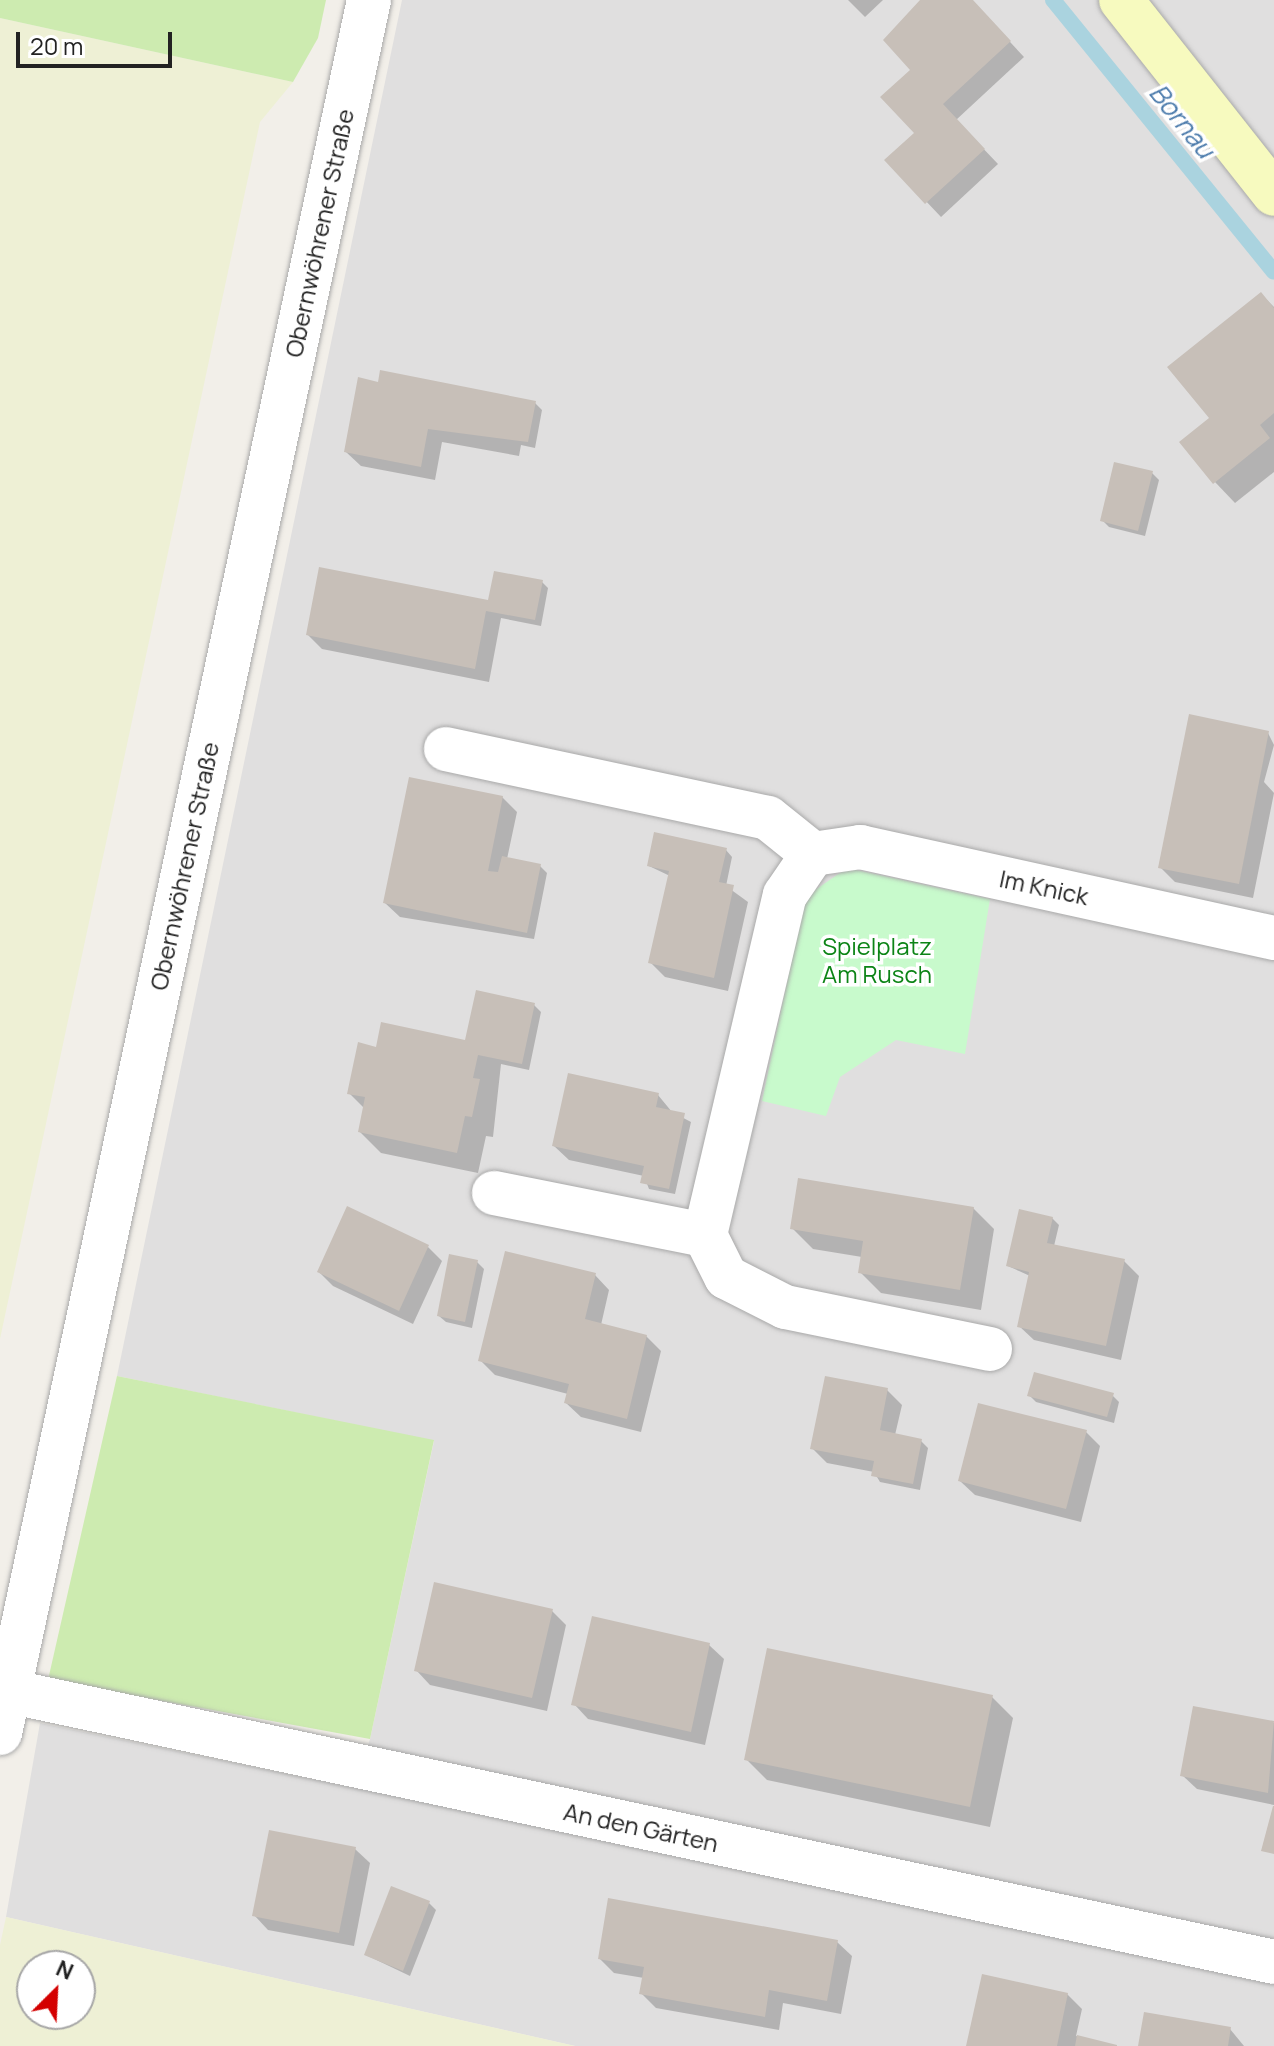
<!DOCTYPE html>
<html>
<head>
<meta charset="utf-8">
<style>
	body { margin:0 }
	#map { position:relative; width:1274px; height:2046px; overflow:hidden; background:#f2efe9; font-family:Manrope,sans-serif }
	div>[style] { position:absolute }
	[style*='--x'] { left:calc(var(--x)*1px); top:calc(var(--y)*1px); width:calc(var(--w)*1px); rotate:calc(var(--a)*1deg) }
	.residential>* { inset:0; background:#e0dfdf }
	.farmland>* { inset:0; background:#eef0d5 }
	.grass>* { inset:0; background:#cdebb0 }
	.park>* { inset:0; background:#c8facc }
	.shadow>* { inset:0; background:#0003 }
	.stream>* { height:16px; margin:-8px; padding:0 8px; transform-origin:8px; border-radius:8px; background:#aad3df }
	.building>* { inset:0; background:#c7bfb8 }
	.roads { filter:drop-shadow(0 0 2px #a9a9a9) drop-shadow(0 0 2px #a9a9a9) }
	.minor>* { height:44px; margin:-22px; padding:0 22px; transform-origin:22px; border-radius:22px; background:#fff }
	.tertiary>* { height:44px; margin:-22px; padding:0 22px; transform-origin:22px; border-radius:22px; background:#fff }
	.secondary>* { height:44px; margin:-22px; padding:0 22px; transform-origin:22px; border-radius:22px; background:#f7fabf }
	span { translate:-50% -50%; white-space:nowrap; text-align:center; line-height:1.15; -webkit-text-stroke:7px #fff; paint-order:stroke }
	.street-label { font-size:24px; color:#222 }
	.park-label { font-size:24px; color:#0c8416 }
	.water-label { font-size:26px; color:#4a7aab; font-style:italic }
	.north { position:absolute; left:16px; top:1950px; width:80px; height:80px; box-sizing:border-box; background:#fff; border:2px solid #a7a7a7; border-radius:50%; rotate:24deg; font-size:22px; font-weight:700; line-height:32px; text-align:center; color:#222 }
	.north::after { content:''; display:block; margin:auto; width:28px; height:36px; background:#d40000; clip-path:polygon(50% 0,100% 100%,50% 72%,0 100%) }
	.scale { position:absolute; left:16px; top:32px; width:156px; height:36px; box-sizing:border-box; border:4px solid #222; border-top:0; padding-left:10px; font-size:24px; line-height:28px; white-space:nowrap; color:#222; -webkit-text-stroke:6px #fff; paint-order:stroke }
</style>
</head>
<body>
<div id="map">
	<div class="residential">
		<div style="clip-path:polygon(402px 0,1274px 0,1274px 2046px,575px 2046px,6px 1917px,40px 1723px,355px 1788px,370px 1739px,434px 1441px,117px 1376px)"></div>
	</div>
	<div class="farmland">
		<div style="clip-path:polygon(0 18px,293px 82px,260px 122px,0 1339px)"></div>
		<div style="clip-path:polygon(evenodd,6px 1917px,575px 2046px,0 2046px,0 1945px,6px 1917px,80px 1966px,80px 2014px,32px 2014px,32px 1966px,80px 1966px)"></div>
	</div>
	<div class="grass">
		<div style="clip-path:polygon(0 0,326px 0,318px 38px,293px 82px,0 18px)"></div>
		<div style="clip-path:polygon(117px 1376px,434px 1440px,370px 1739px,48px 1680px)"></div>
	</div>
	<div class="park">
		<div style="clip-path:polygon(847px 868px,990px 899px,965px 1054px,896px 1040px,840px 1077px,826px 1116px,762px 1101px,805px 897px)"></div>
	</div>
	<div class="shadow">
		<div style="clip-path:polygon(848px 0,883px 0,865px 17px)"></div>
		<div style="clip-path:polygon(923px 0,971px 0,1024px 57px,956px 120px,998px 164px,941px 217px,887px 160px,916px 133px,913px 70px)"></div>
		<div style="clip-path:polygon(1261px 294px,1274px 307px,1274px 472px,1235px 503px,1215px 482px,1212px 418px)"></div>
		<div style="clip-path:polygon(359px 380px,535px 403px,542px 410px,535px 448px,521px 445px,519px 456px,442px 442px,435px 480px,361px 466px,346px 452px)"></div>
		<div style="clip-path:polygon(1152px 473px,1159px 480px,1145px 536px,1109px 527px,1102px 520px)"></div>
		<div style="clip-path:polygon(542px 582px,548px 588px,541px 626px,501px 618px,489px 682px,322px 649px,308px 635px,490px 603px)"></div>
		<div style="clip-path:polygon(1268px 733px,1274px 745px,1264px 782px,1274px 793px,1253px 898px,1175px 882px,1160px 867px)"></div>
		<div style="clip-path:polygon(502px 797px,517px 812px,507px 859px,540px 866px,547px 873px,534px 939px,400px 917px,385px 903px)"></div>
		<div style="clip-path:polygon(726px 850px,732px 857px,726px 886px,748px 902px,728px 991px,665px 977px,650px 962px,670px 876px,649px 866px)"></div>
		<div style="clip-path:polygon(534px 1005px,541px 1012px,529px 1070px,501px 1064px,493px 1137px,486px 1136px,478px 1173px,381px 1153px,360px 1132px,365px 1109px,349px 1093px,378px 1049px,472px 1044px)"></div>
		<div style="clip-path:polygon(658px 1095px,672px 1112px,691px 1122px,675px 1194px,649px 1189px,644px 1176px,569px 1160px,554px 1146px)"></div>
		<div style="clip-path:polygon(973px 1208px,994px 1229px,981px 1310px,881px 1293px,860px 1272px,862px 1257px,813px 1249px,792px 1228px)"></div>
		<div style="clip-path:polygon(1052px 1218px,1059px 1225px,1054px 1246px,1124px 1261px,1139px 1276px,1121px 1360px,1034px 1340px,1019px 1326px,1030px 1276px,1008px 1266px)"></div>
		<div style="clip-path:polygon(428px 1247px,442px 1261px,413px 1324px,333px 1286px,319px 1272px)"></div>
		<div style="clip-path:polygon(477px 1262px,484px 1269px,472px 1328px,446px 1322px,439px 1316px)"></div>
		<div style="clip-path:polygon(595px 1275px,609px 1290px,601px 1325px,646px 1336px,661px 1351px,641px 1432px,581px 1417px,566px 1403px,568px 1394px,495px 1375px,481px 1361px)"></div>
		<div style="clip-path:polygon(887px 1390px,902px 1405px,895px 1435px,921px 1441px,928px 1448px,920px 1490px,880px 1482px,874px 1472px,827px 1463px,812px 1448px)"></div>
		<div style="clip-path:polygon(1029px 1395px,1112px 1395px,1119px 1402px,1114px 1423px,1036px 1402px)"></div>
		<div style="clip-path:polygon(1086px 1432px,1100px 1446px,1081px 1522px,975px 1495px,960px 1481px)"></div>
		<div style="clip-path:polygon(552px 1611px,566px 1625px,547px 1711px,430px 1685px,416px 1670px)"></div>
		<div style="clip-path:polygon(709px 1645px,724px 1659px,705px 1745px,588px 1719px,574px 1704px)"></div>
		<div style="clip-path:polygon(992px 1697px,1013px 1718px,990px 1827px,767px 1780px,746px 1759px)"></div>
		<div style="clip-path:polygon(1195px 1709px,1274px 1723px,1274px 1805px,1197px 1789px,1182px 1775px)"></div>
		<div style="clip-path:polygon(355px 1849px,370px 1863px,354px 1946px,268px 1930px,254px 1915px)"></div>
		<div style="clip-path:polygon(429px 1903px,436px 1910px,410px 1976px,366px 1955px)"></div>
		<div style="clip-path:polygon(837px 1942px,852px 1956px,841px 2014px,783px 2003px,779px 2030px,656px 2008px,641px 1993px,644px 1978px,614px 1973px,600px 1959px)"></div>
		<div style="clip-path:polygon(1067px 1994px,1082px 2009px,1076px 2036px,1114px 2046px,968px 2046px)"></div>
		<div style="clip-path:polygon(1230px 2029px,1244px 2046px,1140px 2046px)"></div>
	</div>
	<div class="stream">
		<div style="--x:1053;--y:0;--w:350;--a:50.9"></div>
	</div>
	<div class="building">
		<div style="clip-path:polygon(920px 0,973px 0,1011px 41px,943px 104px,985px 149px,925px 204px,884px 160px,914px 133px,880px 97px,910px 70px,883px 40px)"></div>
		<div style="clip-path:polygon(1261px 292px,1274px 308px,1274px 413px,1260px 425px,1270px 438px,1213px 484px,1179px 442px,1209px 418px,1167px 367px)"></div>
		<div style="clip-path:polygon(380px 370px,536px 401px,528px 442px,428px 429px,421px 467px,344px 452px,358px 377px,378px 382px)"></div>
		<div style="clip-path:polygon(1114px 462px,1153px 471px,1138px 531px,1100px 521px)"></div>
		<div style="clip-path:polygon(319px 567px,488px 600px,494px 571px,543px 580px,535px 620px,486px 611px,475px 669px,306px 635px)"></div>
		<div style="clip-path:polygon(1189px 714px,1269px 731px,1239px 884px,1158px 868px)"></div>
		<div style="clip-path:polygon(409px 777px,503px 796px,488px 871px,498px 872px,502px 856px,541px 864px,527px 933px,383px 903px)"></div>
		<div style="clip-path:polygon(654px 832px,727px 848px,719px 882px,734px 885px,714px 978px,648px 963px,669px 871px,647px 866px)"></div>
		<div style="clip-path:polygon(476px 990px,535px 1003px,522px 1064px,478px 1055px,473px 1078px,480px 1079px,472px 1117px,465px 1116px,457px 1153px,358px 1132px,365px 1097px,347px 1094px,358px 1042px,376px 1047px,381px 1022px,465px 1040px)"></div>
		<div style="clip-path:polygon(568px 1073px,659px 1093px,656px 1107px,685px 1113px,669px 1189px,640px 1183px,644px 1166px,552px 1146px)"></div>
		<div style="clip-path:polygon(798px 1178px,974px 1207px,960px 1290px,858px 1273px,863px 1241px,790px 1229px)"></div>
		<div style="clip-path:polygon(347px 1206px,429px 1245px,399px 1311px,317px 1272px)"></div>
		<div style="clip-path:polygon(1019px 1209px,1053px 1217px,1047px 1243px,1125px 1259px,1106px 1346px,1017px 1327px,1029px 1272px,1006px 1266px)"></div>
		<div style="clip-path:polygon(505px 1251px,596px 1273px,585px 1319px,647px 1335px,627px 1419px,564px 1403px,569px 1384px,478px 1361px)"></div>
		<div style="clip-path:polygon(449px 1254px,478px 1260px,465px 1322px,437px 1316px)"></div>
		<div style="clip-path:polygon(1034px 1372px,1114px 1393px,1107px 1417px,1027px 1396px)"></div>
		<div style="clip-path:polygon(825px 1376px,888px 1388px,880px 1430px,922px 1439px,913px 1484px,871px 1476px,874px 1461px,810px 1449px)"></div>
		<div style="clip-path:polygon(978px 1403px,1087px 1430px,1066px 1509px,958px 1481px)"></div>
		<div style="clip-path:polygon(434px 1582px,553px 1609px,532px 1698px,414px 1671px)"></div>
		<div style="clip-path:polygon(592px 1616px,710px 1643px,691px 1732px,571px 1705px)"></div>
		<div style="clip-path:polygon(767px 1648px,993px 1695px,970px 1807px,744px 1760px)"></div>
		<div style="clip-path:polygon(1193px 1706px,1274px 1721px,1268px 1793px,1180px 1776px)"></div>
		<div style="clip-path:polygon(1273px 1806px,1274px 1806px,1274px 1854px,1261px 1851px)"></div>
		<div style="clip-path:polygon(269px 1830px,356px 1847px,339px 1933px,252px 1916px)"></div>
		<div style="clip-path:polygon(391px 1886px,430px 1901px,403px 1971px,364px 1955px)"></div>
		<div style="clip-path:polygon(608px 1898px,838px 1940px,827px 2001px,769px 1990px,765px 2017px,639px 1994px,644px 1967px,598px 1959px)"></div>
		<div style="clip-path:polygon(982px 1974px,1068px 1993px,1057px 2046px,966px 2046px)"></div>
		<div style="clip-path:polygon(1144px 2012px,1231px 2027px,1228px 2046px,1138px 2046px)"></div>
		<div style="clip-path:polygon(1077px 2035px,1117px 2045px,1117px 2046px,1075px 2046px)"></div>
	</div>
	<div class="roads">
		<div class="minor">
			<div style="--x:446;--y:749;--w:329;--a:12.1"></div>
			<div style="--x:768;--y:818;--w:58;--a:38.7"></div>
			<div style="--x:494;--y:1193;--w:215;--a:11.3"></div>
			<div style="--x:990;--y:1349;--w:209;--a:-168.4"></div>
			<div style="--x:785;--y:1307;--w:66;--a:-153"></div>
			<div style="--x:726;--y:1277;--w:47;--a:-116.6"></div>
			<div style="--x:705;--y:1235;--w:349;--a:-76.8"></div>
			<div style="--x:785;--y:895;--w:50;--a:-55.7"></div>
			<div style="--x:813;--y:854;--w:48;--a:-8.5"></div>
			<div style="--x:860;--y:847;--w:424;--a:12.4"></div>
			<div style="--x:8;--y:1691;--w:1295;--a:12.08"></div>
		</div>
		<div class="tertiary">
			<div style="--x:0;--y:1733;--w:1772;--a:-77.98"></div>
		</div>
		<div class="secondary">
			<div style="--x:1121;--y:0;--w:247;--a:51.7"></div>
		</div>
	</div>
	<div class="street-label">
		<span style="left:319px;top:233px;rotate:-78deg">Obernwöhrener Straße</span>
		<span style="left:184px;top:866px;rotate:-78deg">Obernwöhrener Straße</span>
		<span style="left:1044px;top:887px;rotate:12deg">Im Knick</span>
		<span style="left:641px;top:1827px;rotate:12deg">An den Gärten</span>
	</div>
	<div class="park-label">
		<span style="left:877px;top:960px">Spielplatz<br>Am Rusch</span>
	</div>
	<div class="water-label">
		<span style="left:1182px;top:121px;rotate:51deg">Bornau</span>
	</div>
	<div class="north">N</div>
	<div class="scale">20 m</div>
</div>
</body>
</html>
